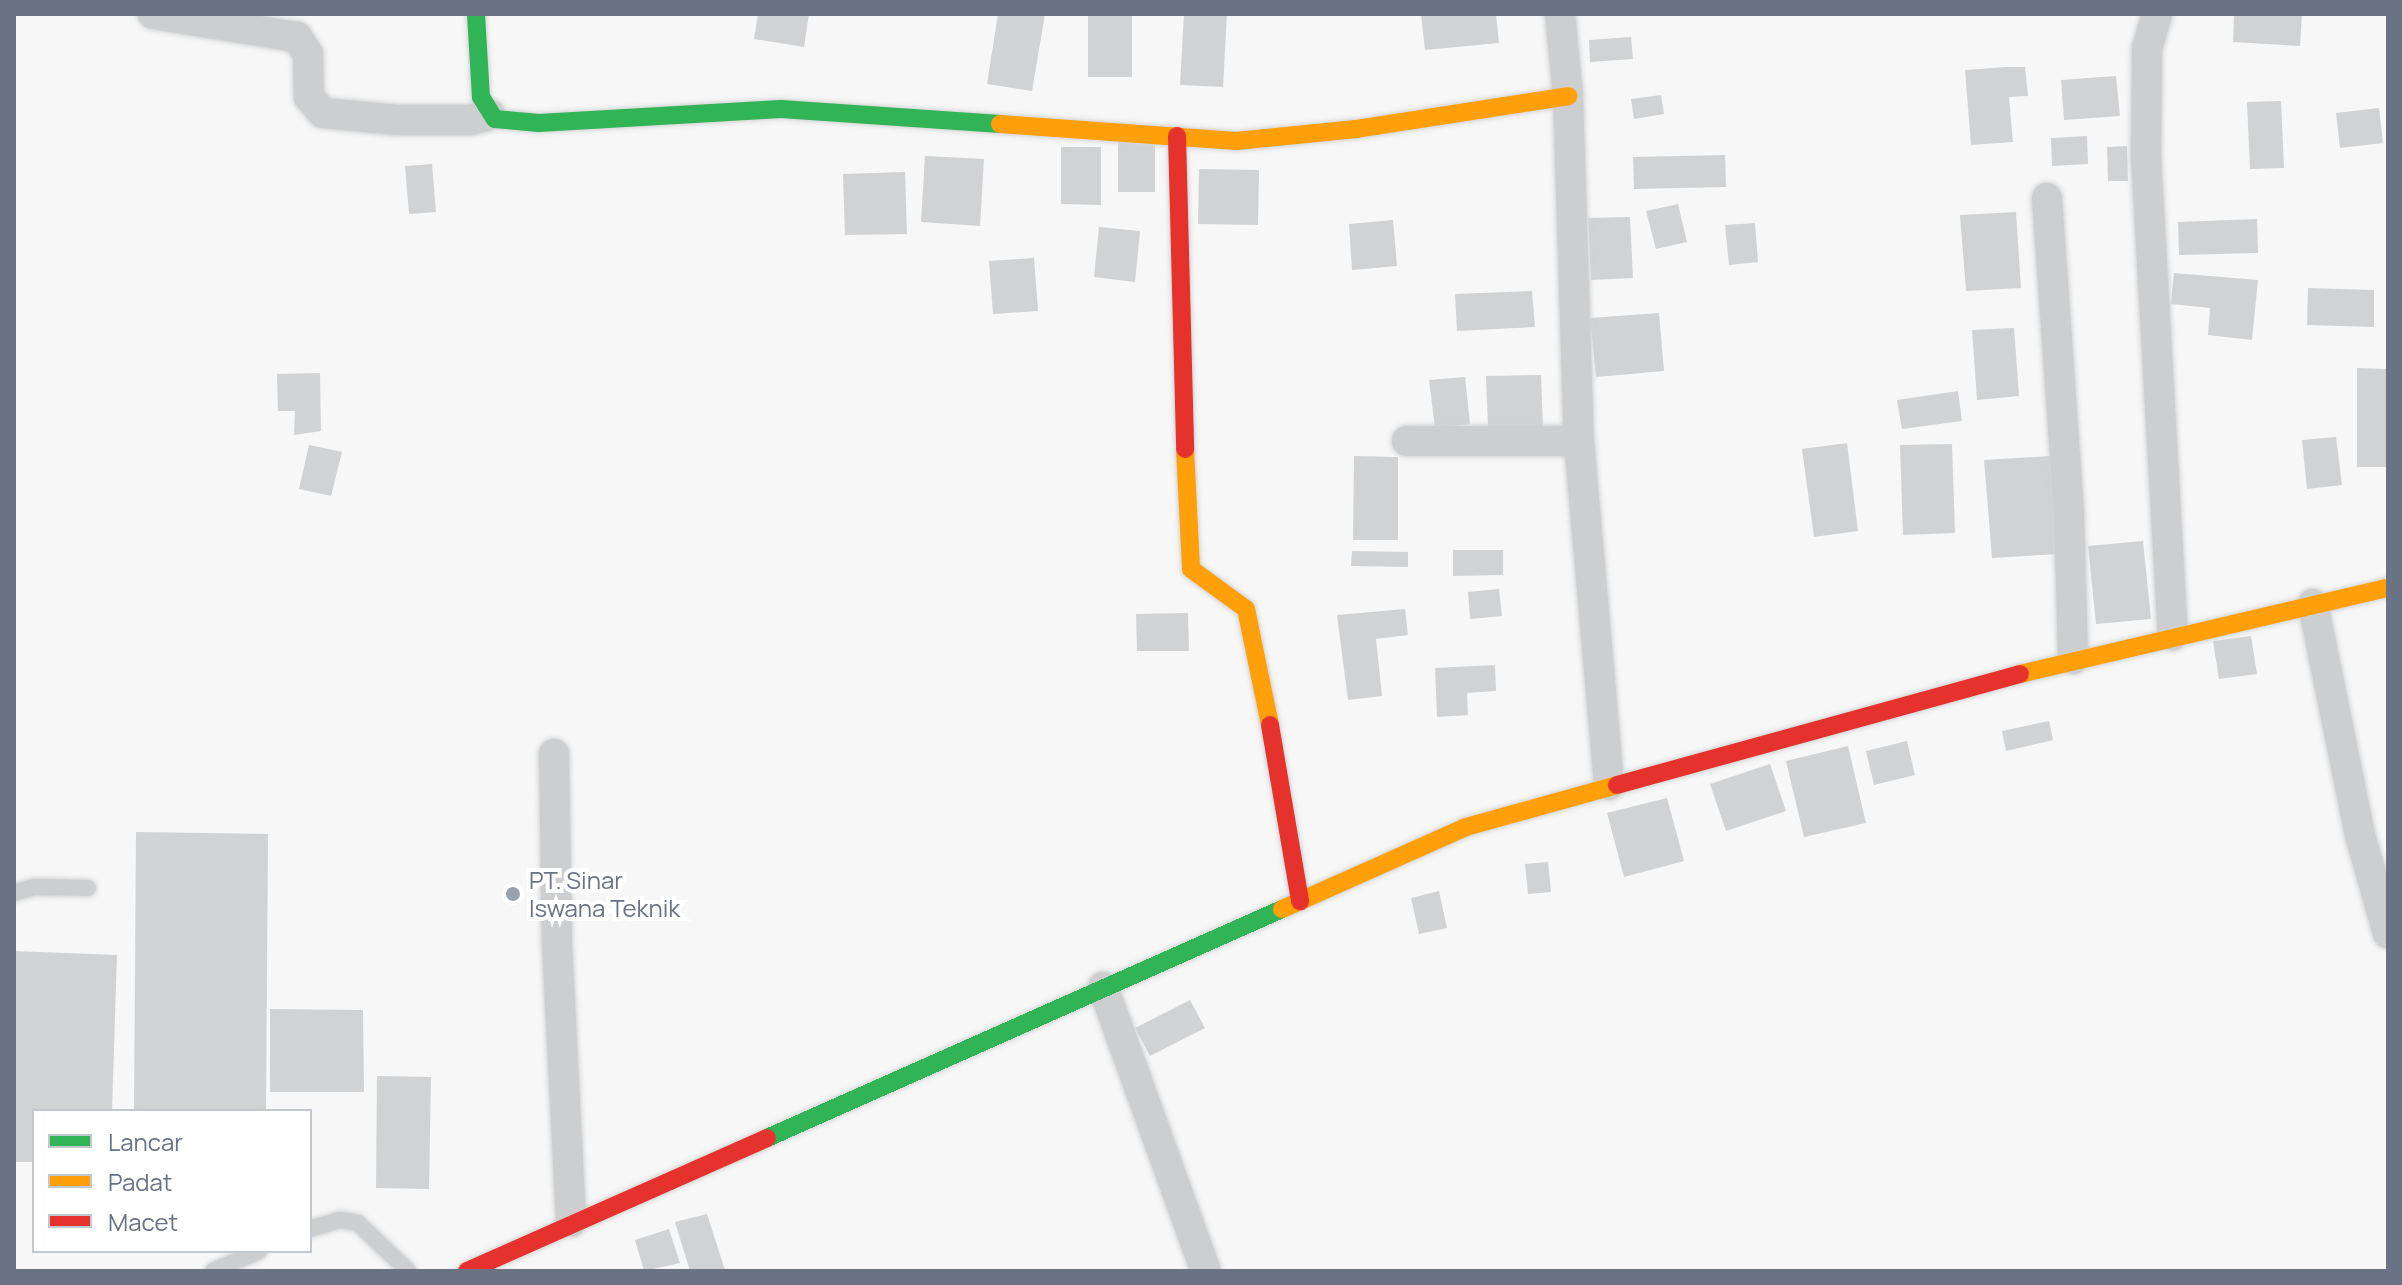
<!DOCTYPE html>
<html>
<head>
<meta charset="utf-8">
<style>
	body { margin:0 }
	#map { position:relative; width:2402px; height:1285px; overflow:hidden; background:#f7f7f7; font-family:Manrope,sans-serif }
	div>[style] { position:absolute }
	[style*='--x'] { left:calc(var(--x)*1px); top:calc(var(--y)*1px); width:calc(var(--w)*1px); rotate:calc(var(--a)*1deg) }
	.building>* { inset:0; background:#d1d2d3 }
	.roads { filter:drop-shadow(0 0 2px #d3d4d5) drop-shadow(0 0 2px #d3d4d5) }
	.lane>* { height:16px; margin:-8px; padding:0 8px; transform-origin:8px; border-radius:8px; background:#cdced0 }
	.street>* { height:30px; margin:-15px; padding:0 15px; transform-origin:15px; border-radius:15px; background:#cdced0 }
	.fast>* { height:18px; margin:-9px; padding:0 9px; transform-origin:9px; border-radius:9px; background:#30b455 }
	.slow>* { height:18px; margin:-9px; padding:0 9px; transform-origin:9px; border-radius:9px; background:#ff9f0a }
	.jam>* { height:18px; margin:-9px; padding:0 9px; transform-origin:9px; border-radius:9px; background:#e5322d }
	.dots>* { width:22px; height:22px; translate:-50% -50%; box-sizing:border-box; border:4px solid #fff; border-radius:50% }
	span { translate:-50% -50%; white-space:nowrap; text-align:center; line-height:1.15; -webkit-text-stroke:8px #fff; paint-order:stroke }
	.poi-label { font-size:24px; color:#6a7384 }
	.left { translate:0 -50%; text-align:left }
	.frame { position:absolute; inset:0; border:16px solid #6a7384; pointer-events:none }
	.legend { position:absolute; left:32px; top:1109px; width:280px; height:144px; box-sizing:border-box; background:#fff; border:2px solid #c3c7ce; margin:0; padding:10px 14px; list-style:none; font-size:24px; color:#6a7384 }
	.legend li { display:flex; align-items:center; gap:16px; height:40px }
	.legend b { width:40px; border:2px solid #c3c7ce }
</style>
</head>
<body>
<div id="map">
	<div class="building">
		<div style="clip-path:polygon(758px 14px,809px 14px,804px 47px,754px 39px)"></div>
		<div style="clip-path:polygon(998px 14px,1045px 14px,1032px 91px,987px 84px)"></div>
		<div style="clip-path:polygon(1088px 14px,1132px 14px,1132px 77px,1088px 77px)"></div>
		<div style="clip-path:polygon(1184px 14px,1227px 14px,1223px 87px,1180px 85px)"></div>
		<div style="clip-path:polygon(1421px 14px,1496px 14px,1499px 43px,1425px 50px)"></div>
		<div style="clip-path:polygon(2234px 14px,2302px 14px,2300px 46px,2233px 42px)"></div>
		<div style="clip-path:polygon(1631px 37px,1633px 59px,1590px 62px,1589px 40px)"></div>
		<div style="clip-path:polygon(2006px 67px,2025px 67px,2028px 96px,2009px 97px,2013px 142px,1971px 145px,1965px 70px)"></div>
		<div style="clip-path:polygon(2116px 76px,2120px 116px,2064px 120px,2061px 80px)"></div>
		<div style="clip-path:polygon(1661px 95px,1664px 114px,1634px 119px,1631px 99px)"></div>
		<div style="clip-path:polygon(2281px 101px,2284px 168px,2250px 169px,2247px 102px)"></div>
		<div style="clip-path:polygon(2379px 108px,2383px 143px,2340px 148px,2336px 113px)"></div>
		<div style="clip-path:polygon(1118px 134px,1155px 134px,1155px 192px,1118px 192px)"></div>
		<div style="clip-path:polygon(2087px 136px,2088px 164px,2052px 166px,2051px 138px)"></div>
		<div style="clip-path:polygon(2127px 146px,2128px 181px,2108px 181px,2107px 147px)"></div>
		<div style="clip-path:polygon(1061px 147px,1101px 147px,1101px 205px,1061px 204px)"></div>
		<div style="clip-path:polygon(1725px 155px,1726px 187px,1634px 189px,1633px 157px)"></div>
		<div style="clip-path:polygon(925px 156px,984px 159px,980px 226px,921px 222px)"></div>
		<div style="clip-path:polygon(432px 164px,436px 212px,409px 214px,405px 166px)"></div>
		<div style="clip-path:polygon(1199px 169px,1259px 170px,1258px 225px,1198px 224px)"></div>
		<div style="clip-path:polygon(905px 172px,907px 234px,845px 235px,843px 174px)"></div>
		<div style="clip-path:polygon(1678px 204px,1687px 242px,1656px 249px,1646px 211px)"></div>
		<div style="clip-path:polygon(2016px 212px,2021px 288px,1966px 291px,1960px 215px)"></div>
		<div style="clip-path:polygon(1630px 217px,1633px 278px,1591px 280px,1588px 218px)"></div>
		<div style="clip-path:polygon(2257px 219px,2258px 253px,2179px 255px,2178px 222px)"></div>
		<div style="clip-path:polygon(1393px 220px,1397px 266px,1352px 270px,1349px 224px)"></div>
		<div style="clip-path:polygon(1755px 223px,1758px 262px,1729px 265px,1725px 225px)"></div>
		<div style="clip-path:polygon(1099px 227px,1140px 231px,1135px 282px,1094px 277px)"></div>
		<div style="clip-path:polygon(1034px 258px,1038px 311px,993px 314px,989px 261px)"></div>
		<div style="clip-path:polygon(2174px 273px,2258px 280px,2252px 340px,2208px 335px,2210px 308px,2171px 304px)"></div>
		<div style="clip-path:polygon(2308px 288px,2374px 290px,2374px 327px,2307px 325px)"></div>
		<div style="clip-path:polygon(1532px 291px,1535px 327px,1457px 331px,1455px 294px)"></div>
		<div style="clip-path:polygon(1659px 313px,1664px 371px,1596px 377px,1590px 318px)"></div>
		<div style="clip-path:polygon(2014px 328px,2019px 396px,1977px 400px,1972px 330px)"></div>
		<div style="clip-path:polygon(2357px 368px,2388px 369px,2388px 467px,2357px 467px)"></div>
		<div style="clip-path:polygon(320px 373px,321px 431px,294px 435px,295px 411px,278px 411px,277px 374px)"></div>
		<div style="clip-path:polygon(1541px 375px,1543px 426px,1488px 428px,1486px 376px)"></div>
		<div style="clip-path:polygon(1465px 377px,1470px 424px,1435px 428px,1429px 380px)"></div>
		<div style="clip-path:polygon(1958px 391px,1962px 421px,1902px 429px,1897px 400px)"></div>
		<div style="clip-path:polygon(2336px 437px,2342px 485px,2307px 489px,2302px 440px)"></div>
		<div style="clip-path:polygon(1847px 443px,1858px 531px,1814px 537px,1802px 449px)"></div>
		<div style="clip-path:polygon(1952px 444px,1955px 533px,1903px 535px,1900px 445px)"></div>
		<div style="clip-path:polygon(309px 445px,342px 452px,331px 496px,299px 489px)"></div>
		<div style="clip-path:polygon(1354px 456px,1398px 457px,1398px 540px,1353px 540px)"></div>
		<div style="clip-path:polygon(2051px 456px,2059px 554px,1992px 558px,1984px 460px)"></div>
		<div style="clip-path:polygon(2143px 541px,2151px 619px,2096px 624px,2088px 546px)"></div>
		<div style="clip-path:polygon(1453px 550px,1503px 550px,1503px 575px,1453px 576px)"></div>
		<div style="clip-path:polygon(1352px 551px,1408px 552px,1408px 567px,1351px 566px)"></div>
		<div style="clip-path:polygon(1499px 589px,1502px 616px,1470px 619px,1468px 592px)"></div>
		<div style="clip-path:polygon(1405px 609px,1408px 635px,1376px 639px,1382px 696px,1348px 700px,1337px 615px)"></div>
		<div style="clip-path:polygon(1188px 613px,1189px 651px,1137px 651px,1136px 614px)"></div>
		<div style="clip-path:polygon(2251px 636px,2257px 674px,2219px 679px,2213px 641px)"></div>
		<div style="clip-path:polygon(1495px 665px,1496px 691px,1467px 693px,1468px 715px,1437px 717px,1435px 668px)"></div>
		<div style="clip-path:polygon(2049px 721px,2053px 740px,2006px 751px,2002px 731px)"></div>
		<div style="clip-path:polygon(1907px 741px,1915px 775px,1874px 785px,1866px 751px)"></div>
		<div style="clip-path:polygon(1848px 746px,1866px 823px,1804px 837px,1786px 761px)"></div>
		<div style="clip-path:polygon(1770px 764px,1786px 811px,1726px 831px,1710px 784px)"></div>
		<div style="clip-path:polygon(1667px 798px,1684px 861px,1624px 877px,1607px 813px)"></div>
		<div style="clip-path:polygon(136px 832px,268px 834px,266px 1111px,134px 1111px)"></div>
		<div style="clip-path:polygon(1548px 862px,1551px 892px,1528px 894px,1525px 864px)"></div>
		<div style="clip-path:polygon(1439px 891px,1447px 928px,1419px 934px,1411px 898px)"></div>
		<div style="clip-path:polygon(14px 951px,117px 955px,112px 1111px,34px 1111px,34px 1162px,14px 1162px)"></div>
		<div style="clip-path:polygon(1190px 1000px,1205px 1028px,1150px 1056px,1135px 1028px)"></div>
		<div style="clip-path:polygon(270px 1009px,363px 1010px,364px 1092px,270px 1092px)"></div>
		<div style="clip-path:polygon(377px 1076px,431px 1077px,429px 1189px,376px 1188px)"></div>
		<div style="clip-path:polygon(707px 1214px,725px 1270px,690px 1271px,675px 1222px)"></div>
		<div style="clip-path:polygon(669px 1229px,680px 1263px,644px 1271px,635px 1240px)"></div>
	</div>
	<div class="roads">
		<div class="lane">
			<div style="--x:14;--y:893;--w:21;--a:-17"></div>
			<div style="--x:34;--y:887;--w:54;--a:1.1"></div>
			<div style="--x:310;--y:1229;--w:31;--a:-17"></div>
			<div style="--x:340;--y:1220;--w:18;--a:9"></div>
			<div style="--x:358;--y:1223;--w:69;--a:43.8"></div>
			<div style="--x:213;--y:1271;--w:50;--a:-23.5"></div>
		</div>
		<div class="street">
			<div style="--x:153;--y:14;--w:146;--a:9.1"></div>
			<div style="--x:297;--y:37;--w:20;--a:57"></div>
			<div style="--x:308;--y:54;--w:43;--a:88.7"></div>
			<div style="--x:309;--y:97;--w:21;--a:49"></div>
			<div style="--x:323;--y:113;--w:74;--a:5.4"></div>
			<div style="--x:397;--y:120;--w:74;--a:0"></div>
			<div style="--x:471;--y:120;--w:20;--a:-15"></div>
			<div style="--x:1560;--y:14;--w:82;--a:84.4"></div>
			<div style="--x:1568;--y:96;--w:345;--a:88.2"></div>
			<div style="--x:1579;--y:441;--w:345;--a:85"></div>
			<div style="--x:2157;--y:14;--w:35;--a:106"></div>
			<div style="--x:2147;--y:48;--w:108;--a:90.5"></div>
			<div style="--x:2146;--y:156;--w:480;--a:86.8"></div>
			<div style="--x:2047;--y:198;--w:317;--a:86"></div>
			<div style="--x:2069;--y:514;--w:145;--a:88.4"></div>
			<div style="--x:1407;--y:441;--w:172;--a:0"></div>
			<div style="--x:2313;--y:604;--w:236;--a:78.5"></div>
			<div style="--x:2360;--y:835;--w:102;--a:74.1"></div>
			<div style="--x:554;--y:754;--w:190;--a:89.1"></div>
			<div style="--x:557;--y:944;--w:278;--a:87.1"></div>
			<div style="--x:1103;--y:987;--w:302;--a:70.1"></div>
		</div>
		<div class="fast">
			<div style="--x:476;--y:14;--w:83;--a:86.6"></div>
			<div style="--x:481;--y:97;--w:26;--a:58"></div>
			<div style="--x:495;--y:119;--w:44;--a:5.2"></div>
			<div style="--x:539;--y:123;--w:242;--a:-3.3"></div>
			<div style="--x:781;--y:109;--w:220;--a:3.9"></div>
			<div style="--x:767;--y:1138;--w:564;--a:-23.97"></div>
		</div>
		<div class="slow">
			<div style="--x:1000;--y:124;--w:237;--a:4.1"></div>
			<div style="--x:1236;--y:141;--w:121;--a:-5.7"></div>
			<div style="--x:1356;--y:129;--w:215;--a:-8.8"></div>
			<div style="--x:1185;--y:449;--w:120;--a:87.1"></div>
			<div style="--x:1191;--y:569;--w:68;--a:36"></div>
			<div style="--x:1246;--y:609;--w:118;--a:78.3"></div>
			<div style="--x:2020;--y:674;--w:378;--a:-13.2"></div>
			<div style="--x:1282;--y:909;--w:201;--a:-24"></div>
			<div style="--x:1466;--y:827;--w:157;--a:-15.5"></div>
		</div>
		<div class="jam">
			<div style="--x:1177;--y:136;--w:313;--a:88.5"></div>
			<div style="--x:1270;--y:725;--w:179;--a:80.3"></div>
			<div style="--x:1617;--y:785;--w:418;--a:-15.4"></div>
			<div style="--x:467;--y:1271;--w:328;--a:-23.9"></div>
		</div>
	</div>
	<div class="dots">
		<div style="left:513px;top:894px;background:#9ba1ac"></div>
	</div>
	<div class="poi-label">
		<span class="left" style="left:529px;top:894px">PT. Sinar<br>Iswana Teknik</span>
	</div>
	<div class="frame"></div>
	<ul class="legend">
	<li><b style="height:10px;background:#30b455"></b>Lancar</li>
	<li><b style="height:10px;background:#ff9f0a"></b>Padat</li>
	<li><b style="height:10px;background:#e5322d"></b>Macet</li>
	</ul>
</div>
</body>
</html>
